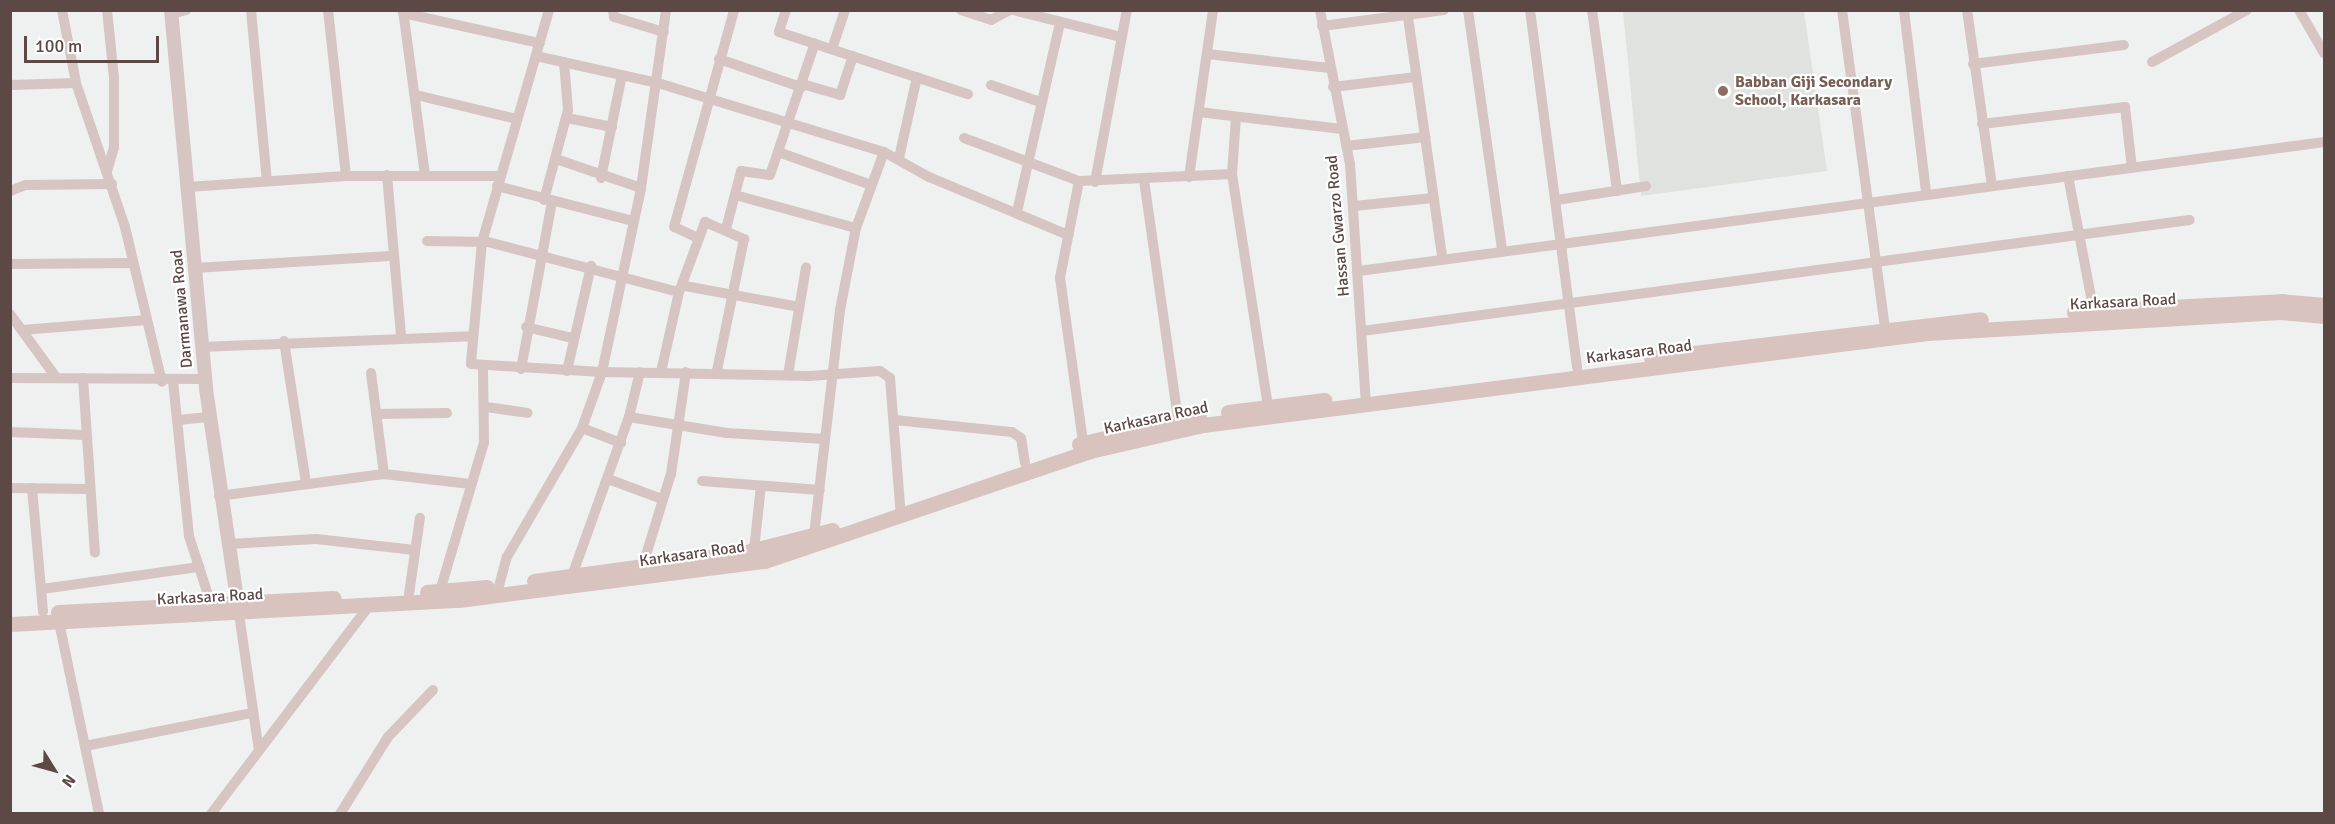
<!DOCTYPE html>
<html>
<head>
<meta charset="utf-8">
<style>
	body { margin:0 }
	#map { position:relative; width:2335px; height:824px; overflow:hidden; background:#eef1ef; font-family:Signika,sans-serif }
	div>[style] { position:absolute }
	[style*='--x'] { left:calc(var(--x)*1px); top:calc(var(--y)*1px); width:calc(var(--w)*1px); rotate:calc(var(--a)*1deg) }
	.education>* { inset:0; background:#e0e2e0 }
	.minor>* { height:10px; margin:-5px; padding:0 5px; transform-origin:5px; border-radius:5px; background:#d6c5c3 }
	.tertiary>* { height:14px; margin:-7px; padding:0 7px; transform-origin:7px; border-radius:7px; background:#d6c5c3 }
	.secondary>* { height:15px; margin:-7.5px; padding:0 7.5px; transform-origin:7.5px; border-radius:7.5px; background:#d8c3bf }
	.dots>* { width:16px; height:16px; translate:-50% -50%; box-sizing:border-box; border:3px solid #fff; border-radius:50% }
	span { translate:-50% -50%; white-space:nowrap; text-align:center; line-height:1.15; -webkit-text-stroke:4.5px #fff; paint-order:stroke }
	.education-label { font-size:16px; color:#785e54; font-weight:700 }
	.left { translate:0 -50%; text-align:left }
	.street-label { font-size:16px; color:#5c4845 }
	.frame { position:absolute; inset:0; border:12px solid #5c4845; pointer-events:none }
	.north { position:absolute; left:24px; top:740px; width:60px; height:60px; -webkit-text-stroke:4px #fff; paint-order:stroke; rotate:127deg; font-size:16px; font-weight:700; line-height:24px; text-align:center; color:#5c4845 }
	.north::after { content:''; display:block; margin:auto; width:21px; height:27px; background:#5c4845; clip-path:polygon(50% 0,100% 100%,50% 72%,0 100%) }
	.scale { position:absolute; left:24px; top:36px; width:135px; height:27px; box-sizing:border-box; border:3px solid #5c4845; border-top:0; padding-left:8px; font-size:18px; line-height:21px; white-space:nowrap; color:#5c4845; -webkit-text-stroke:4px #fff; paint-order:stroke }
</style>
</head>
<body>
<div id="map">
	<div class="education">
		<div style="clip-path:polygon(1623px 11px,1804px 11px,1827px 171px,1641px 196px)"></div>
	</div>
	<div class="minor">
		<div style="--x:62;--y:10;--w:74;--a:79.1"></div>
		<div style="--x:76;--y:83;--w:152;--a:71.2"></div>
		<div style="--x:125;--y:227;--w:159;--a:76.6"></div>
		<div style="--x:107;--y:10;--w:68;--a:84.1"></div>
		<div style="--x:114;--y:78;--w:69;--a:90"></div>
		<div style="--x:114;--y:147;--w:25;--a:106"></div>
		<div style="--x:251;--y:10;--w:172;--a:84.7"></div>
		<div style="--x:328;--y:10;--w:167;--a:83.8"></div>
		<div style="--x:403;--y:10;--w:165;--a:82.4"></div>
		<div style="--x:549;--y:10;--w:241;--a:106.1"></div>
		<div style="--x:482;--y:242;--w:122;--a:95.2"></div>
		<div style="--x:471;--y:364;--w:131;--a:3.5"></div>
		<div style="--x:602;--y:372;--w:207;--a:1.1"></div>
		<div style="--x:809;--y:376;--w:71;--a:-4"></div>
		<div style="--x:880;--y:371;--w:12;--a:35"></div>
		<div style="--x:890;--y:378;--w:139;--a:85.5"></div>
		<div style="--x:613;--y:10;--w:7;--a:82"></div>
		<div style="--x:614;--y:17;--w:52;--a:16.7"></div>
		<div style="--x:786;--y:10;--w:23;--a:108"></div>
		<div style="--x:779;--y:32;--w:199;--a:18.2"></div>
		<div style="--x:961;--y:10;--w:32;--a:18"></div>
		<div style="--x:991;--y:20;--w:21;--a:-28"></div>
		<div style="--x:1013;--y:10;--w:111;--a:14"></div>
		<div style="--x:1320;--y:10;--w:157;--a:79"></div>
		<div style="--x:1350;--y:164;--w:242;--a:86.2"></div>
		<div style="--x:1407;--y:10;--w:248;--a:81.9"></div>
		<div style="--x:1468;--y:10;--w:241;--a:81.9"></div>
		<div style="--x:1530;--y:10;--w:361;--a:82.5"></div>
		<div style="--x:1592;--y:10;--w:183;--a:82.1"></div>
		<div style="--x:1842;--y:10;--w:328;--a:82.3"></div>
		<div style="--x:1904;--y:10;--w:184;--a:83.1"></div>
		<div style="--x:1967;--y:10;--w:178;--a:81.9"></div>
		<div style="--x:2299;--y:10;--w:50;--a:59.8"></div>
		<div style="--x:403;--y:13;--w:140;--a:12.4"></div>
		<div style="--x:171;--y:14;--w:16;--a:-15"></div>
		<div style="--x:1322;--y:26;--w:123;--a:-7.5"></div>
		<div style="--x:832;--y:49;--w:41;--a:-71.6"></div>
		<div style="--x:1207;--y:54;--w:123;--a:6.5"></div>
		<div style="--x:536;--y:56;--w:125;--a:12.5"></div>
		<div style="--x:658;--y:83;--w:236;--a:17"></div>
		<div style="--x:884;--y:152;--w:51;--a:29.1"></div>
		<div style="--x:929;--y:177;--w:151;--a:22.6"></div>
		<div style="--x:719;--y:59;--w:87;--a:18.9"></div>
		<div style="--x:2152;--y:62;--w:108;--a:-28.7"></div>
		<div style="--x:1973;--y:64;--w:152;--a:-7.2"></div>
		<div style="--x:802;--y:84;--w:40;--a:16"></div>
		<div style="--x:840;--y:95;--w:41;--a:-71.6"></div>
		<div style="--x:10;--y:85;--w:66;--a:-1.7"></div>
		<div style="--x:991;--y:85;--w:52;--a:19.1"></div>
		<div style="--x:1333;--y:87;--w:84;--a:-6.9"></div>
		<div style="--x:416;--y:95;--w:104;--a:13.4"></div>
		<div style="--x:1199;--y:112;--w:144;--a:6.8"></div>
		<div style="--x:1236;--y:117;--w:57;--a:94"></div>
		<div style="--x:1232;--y:174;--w:236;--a:81.2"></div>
		<div style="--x:567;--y:118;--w:46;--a:11.3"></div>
		<div style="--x:1982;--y:124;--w:144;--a:-6.8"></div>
		<div style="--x:2125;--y:107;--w:61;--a:83.5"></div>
		<div style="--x:964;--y:138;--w:123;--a:20.5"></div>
		<div style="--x:1079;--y:181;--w:153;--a:-2.6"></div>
		<div style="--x:1346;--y:146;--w:80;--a:-6.5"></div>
		<div style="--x:778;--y:152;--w:99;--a:19.5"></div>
		<div style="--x:899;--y:158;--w:83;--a:-77.5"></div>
		<div style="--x:556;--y:159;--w:90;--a:18.8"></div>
		<div style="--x:387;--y:175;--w:162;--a:85"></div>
		<div style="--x:2068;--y:176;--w:145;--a:79.2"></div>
		<div style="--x:1189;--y:177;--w:169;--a:-81.8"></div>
		<div style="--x:601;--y:178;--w:105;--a:-78.5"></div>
		<div style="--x:1144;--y:180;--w:242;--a:81.9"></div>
		<div style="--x:1079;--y:181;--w:99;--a:101.1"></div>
		<div style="--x:1060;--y:278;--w:173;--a:82"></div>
		<div style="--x:1095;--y:182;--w:175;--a:-79.5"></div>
		<div style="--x:497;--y:186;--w:140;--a:14.4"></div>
		<div style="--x:188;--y:187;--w:158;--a:-4"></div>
		<div style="--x:346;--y:176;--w:153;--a:0"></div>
		<div style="--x:10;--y:191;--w:17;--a:-21"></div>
		<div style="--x:26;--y:185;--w:86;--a:-0.7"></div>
		<div style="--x:735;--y:195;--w:125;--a:15.3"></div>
		<div style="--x:544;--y:200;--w:93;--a:-75.1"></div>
		<div style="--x:568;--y:110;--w:48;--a:-94.8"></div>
		<div style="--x:1557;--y:200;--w:90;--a:-8.9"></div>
		<div style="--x:1354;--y:206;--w:80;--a:-5.7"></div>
		<div style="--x:1017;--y:212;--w:194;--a:-77.2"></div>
		<div style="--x:726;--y:229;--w:60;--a:-75.5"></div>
		<div style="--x:741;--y:171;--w:29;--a:8"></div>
		<div style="--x:770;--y:175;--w:139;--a:-71.2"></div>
		<div style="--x:698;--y:238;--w:26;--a:-155"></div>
		<div style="--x:674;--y:227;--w:225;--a:-74.5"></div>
		<div style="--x:427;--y:241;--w:61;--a:0.9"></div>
		<div style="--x:488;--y:242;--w:197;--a:14.7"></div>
		<div style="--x:10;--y:264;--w:123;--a:-0.5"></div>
		<div style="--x:195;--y:268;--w:199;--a:-3.5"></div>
		<div style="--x:1359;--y:271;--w:974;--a:-7.61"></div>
		<div style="--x:685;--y:286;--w:116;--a:10.4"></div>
		<div style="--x:10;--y:314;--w:77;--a:54"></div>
		<div style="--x:526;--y:327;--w:47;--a:13.4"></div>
		<div style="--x:22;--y:330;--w:125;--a:-4.6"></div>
		<div style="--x:1362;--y:331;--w:835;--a:-7.64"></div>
		<div style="--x:284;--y:341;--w:144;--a:81.2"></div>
		<div style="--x:202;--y:347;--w:270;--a:-2.3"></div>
		<div style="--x:521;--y:369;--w:170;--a:-79.5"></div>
		<div style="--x:567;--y:371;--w:108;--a:-77.1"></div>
		<div style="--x:661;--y:372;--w:82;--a:-77.3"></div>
		<div style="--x:679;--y:292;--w:75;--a:-69.6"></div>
		<div style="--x:705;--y:222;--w:43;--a:23.6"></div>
		<div style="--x:744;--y:239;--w:135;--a:101.6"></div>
		<div style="--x:371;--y:373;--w:102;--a:82.7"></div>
		<div style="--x:788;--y:375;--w:109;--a:-80.5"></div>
		<div style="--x:10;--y:378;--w:195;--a:0.3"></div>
		<div style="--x:83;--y:378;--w:175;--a:86.1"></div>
		<div style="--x:173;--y:381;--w:156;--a:84.1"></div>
		<div style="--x:189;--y:536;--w:71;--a:72.1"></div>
		<div style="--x:486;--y:407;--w:42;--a:8.1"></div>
		<div style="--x:376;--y:414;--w:71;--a:-0.8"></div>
		<div style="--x:629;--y:417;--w:99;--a:9.3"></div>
		<div style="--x:727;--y:433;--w:98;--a:3.5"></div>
		<div style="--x:179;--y:420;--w:31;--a:-6"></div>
		<div style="--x:895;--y:420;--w:118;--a:5.9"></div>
		<div style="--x:1012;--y:432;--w:11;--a:34"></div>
		<div style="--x:1021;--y:438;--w:25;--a:81"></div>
		<div style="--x:582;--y:428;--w:42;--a:21"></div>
		<div style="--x:10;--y:432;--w:76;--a:2.3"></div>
		<div style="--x:608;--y:479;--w:58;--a:20.3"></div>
		<div style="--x:702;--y:481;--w:118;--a:4.4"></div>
		<div style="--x:10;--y:488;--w:78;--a:0.7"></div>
		<div style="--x:32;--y:488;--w:124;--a:84.9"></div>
		<div style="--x:219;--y:496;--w:166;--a:-7.6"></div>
		<div style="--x:384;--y:474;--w:87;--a:6.6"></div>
		<div style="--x:814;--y:535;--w:226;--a:-83.4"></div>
		<div style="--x:840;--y:310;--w:84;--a:-79"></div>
		<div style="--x:856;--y:228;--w:81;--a:-69.8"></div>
		<div style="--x:228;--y:544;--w:88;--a:-3.3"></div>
		<div style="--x:316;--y:539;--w:99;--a:6.4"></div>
		<div style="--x:754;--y:550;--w:64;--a:-83.8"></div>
		<div style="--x:642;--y:568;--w:98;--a:-72.9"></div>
		<div style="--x:671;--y:474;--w:103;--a:-81.6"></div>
		<div style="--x:572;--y:576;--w:169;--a:-70.3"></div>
		<div style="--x:629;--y:417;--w:46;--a:-76.3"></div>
		<div style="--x:499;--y:586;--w:30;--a:-75"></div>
		<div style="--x:507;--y:557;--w:149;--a:-59.8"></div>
		<div style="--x:582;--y:428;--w:59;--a:-70.3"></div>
		<div style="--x:602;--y:372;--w:188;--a:-78"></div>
		<div style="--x:641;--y:188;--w:180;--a:-82"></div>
		<div style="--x:42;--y:589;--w:159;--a:-8"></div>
		<div style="--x:440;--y:591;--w:155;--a:-73.5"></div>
		<div style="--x:484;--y:442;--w:75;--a:-90.8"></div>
		<div style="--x:409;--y:594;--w:77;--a:-81.8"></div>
		<div style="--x:239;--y:614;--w:138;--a:81.7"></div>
		<div style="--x:59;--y:622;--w:196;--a:78.2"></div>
		<div style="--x:85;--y:746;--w:169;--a:-11.2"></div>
		<div style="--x:211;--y:814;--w:261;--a:-52.8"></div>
		<div style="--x:340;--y:814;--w:91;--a:-58.1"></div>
		<div style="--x:388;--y:737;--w:65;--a:-46.2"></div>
	</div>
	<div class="tertiary">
		<div style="--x:171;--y:10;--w:381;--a:84.7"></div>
		<div style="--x:206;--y:389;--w:226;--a:81.6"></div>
	</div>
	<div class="secondary">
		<div style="--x:2074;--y:312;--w:207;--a:-3"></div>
		<div style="--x:2281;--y:301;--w:43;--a:5.3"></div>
		<div style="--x:1651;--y:358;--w:332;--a:-6.7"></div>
		<div style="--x:1228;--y:412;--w:97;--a:-7.1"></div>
		<div style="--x:1079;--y:444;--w:123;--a:-13.1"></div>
		<div style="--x:534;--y:581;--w:214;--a:-7.8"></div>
		<div style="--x:746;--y:552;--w:89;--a:-14.3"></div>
		<div style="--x:427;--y:592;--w:60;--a:-4.8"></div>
		<div style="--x:58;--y:612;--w:276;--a:-2.9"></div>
		<div style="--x:10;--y:624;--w:450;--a:-3.1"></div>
		<div style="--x:459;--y:600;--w:308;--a:-7.3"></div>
		<div style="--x:765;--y:561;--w:343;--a:-18.7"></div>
		<div style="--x:1090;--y:451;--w:116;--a:-13"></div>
		<div style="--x:1203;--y:425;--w:730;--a:-7.24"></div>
		<div style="--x:1927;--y:333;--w:354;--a:-3.4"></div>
		<div style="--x:2280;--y:312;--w:44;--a:5.2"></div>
	</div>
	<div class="dots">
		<div style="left:1723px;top:91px;background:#8d6e63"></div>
	</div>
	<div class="education-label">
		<span class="left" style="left:1735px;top:91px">Babban Giji Secondary<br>School, Karkasara</span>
	</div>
	<div class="street-label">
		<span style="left:1338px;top:226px;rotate:-95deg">Hassan Gwarzo Road</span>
		<span style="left:2123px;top:302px;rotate:-3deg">Karkasara Road</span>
		<span style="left:182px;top:309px;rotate:-95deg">Darmanawa Road</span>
		<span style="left:1639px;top:352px;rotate:-7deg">Karkasara Road</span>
		<span style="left:1156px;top:418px;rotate:-12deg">Karkasara Road</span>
		<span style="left:692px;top:554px;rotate:-8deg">Karkasara Road</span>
		<span style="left:210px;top:597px;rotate:-3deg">Karkasara Road</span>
	</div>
	<div class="frame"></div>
	<div class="north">N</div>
	<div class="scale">100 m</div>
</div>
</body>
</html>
